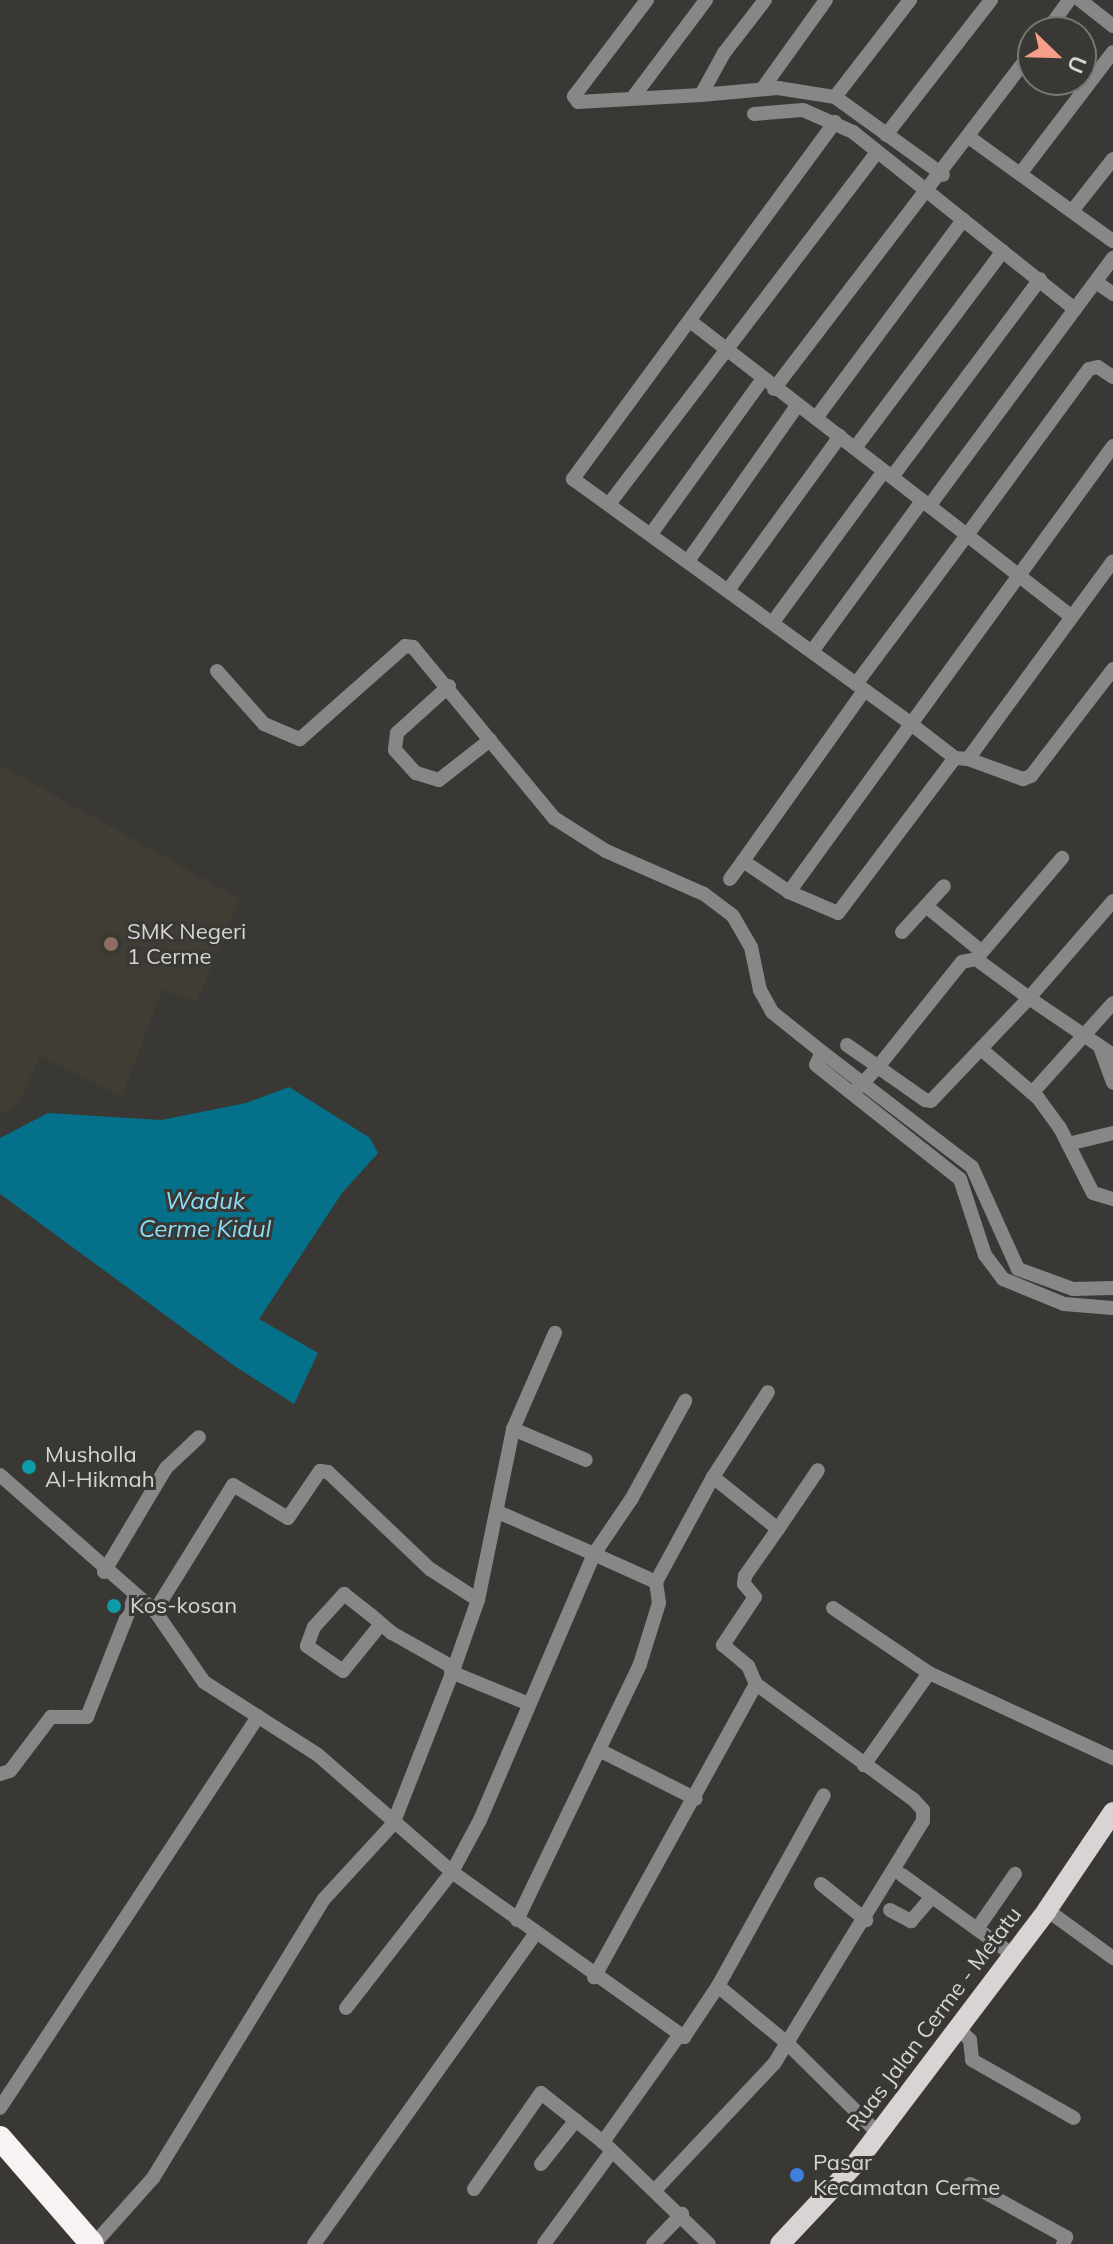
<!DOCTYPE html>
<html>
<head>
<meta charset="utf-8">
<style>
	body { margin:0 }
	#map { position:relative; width:1113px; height:2244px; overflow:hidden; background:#393835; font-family:Mulish,sans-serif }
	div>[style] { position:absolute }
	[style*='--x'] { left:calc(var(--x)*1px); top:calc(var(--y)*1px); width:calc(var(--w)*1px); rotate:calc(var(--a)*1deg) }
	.built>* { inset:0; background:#403e34 }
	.water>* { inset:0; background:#047089 }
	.minor>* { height:14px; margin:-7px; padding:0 7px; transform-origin:7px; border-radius:7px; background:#888686 }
	.major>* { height:20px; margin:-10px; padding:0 10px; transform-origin:10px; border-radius:10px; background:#d9d4d3 }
	.highway>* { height:24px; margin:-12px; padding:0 12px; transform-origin:12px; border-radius:12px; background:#f8f3f2 }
	.dots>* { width:22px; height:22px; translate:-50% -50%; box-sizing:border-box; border:4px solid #393835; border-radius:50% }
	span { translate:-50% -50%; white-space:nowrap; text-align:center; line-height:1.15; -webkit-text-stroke:6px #393835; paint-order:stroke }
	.poi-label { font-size:22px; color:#d6d5d3 }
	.left { translate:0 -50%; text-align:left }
	.street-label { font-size:22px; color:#d6d5d3 }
	.water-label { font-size:24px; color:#8bdcf5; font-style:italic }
	.north { position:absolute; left:1017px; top:16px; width:80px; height:80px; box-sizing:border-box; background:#393835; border:2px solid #787774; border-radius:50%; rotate:113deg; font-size:22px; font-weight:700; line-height:32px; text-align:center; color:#d6d5d3 }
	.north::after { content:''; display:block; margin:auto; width:28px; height:36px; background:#f49e87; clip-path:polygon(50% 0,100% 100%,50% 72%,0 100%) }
</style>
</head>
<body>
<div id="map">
	<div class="built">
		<div style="clip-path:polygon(0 765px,240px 899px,197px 1001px,162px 990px,122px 1097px,40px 1056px,19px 1103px,0 1115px)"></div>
	</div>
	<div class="water">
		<div style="clip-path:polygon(289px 1087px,370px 1138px,378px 1153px,342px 1193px,259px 1319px,318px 1353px,294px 1404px,236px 1367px,0 1194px,0 1138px,48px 1113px,161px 1120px,246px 1103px)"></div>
	</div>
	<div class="minor">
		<div style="--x:647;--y:0;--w:121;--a:127.2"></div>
		<div style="--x:574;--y:96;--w:7;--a:56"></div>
		<div style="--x:578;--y:102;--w:123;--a:-3.3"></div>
		<div style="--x:765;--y:0;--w:67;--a:127.7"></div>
		<div style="--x:724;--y:53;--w:48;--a:118.7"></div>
		<div style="--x:701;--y:95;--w:77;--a:-5.2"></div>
		<div style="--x:778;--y:88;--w:58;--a:9"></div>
		<div style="--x:835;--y:97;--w:133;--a:35.8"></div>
		<div style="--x:1080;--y:0;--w:42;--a:38.2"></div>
		<div style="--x:1046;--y:32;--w:39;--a:-54"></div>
		<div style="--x:763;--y:88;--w:108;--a:-54.4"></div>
		<div style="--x:634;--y:96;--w:120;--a:-53.1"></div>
		<div style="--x:835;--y:97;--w:123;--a:-52.3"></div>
		<div style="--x:754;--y:114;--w:49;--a:-4.7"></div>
		<div style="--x:803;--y:110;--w:55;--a:23.7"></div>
		<div style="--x:853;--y:132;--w:284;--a:38.6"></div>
		<div style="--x:1075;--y:309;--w:245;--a:126.5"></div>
		<div style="--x:835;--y:122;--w:443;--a:126.3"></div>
		<div style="--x:573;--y:479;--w:417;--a:35.9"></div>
		<div style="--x:911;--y:724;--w:208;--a:126"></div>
		<div style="--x:789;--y:892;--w:53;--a:23.2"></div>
		<div style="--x:838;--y:913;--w:194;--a:-53"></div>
		<div style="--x:886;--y:135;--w:171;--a:-52.1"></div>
		<div style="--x:970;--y:138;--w:176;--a:35.8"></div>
		<div style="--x:1020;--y:174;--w:153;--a:-52.7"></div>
		<div style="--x:1072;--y:211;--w:66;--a:-51.7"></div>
		<div style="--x:1096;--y:282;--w:21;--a:35"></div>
		<div style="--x:1075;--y:309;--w:64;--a:-53.3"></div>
		<div style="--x:690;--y:321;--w:350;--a:37.7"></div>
		<div style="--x:967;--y:535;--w:206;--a:-53.7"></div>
		<div style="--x:1089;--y:369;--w:9;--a:-13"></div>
		<div style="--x:1098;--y:367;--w:18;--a:34"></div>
		<div style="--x:774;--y:389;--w:427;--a:-52.6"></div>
		<div style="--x:816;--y:418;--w:247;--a:-53.4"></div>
		<div style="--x:1113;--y:446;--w:344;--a:126"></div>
		<div style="--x:911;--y:724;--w:56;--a:37.7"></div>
		<div style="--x:955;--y:758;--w:13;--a:4"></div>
		<div style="--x:968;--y:759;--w:245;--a:-53.8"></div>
		<div style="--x:855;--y:448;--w:246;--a:-53.1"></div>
		<div style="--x:892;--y:477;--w:247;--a:-53.2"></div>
		<div style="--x:609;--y:504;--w:442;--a:-52.7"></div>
		<div style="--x:651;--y:534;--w:190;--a:-54.2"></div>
		<div style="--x:688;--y:561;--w:189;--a:-54.9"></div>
		<div style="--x:729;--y:589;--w:189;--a:-54"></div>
		<div style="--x:773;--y:622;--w:187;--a:-53.7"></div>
		<div style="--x:813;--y:650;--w:185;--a:-53.8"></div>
		<div style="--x:217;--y:671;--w:71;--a:48.4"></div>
		<div style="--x:264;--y:724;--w:39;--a:23"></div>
		<div style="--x:300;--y:739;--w:140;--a:-41.5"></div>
		<div style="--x:405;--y:646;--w:8;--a:7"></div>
		<div style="--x:413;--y:647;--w:222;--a:50.5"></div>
		<div style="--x:554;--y:818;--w:62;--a:32.4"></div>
		<div style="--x:606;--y:851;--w:107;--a:23.7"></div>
		<div style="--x:704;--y:894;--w:36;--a:37"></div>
		<div style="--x:733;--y:916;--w:36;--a:60"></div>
		<div style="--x:751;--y:947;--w:44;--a:78.2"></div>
		<div style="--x:760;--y:990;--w:25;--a:61"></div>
		<div style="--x:772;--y:1012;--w:64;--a:38.7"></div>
		<div style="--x:856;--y:684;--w:186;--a:-53.3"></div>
		<div style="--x:967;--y:535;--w:133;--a:38"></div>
		<div style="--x:449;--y:686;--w:70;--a:137.9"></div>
		<div style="--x:397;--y:733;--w:17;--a:97"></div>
		<div style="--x:395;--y:750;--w:31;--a:48"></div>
		<div style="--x:416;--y:773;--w:24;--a:17"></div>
		<div style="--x:439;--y:780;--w:65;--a:-38.1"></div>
		<div style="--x:968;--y:759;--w:59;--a:20"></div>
		<div style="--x:1023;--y:779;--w:9;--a:-21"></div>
		<div style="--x:1031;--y:776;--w:135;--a:-52.5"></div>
		<div style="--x:730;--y:879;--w:22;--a:-54"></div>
		<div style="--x:789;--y:892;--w:55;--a:-146"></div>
		<div style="--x:743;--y:861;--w:209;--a:-54.6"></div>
		<div style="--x:1113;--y:901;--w:128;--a:130.9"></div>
		<div style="--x:1029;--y:998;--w:102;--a:34.2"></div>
		<div style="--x:926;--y:906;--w:72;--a:39.4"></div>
		<div style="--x:902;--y:932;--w:62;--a:-47.6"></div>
		<div style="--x:976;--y:959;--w:133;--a:-49.6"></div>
		<div style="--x:847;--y:1045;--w:38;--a:35"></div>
		<div style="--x:878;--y:1067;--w:57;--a:35.1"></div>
		<div style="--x:925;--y:1100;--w:6;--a:9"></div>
		<div style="--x:931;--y:1101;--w:142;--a:-46.4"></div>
		<div style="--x:1029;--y:998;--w:66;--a:-143.7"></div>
		<div style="--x:976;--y:959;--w:14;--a:168"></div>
		<div style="--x:962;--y:962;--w:134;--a:128.7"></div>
		<div style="--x:878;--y:1067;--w:32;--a:134"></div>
		<div style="--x:1100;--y:1047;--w:38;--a:70"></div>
		<div style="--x:981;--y:1049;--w:75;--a:40.7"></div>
		<div style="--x:1038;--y:1098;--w:37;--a:54"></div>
		<div style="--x:1060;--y:1128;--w:73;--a:63.1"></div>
		<div style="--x:1093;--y:1193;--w:21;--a:17"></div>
		<div style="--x:1032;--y:1093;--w:121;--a:-48"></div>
		<div style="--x:1068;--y:1144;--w:46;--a:-13.7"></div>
		<div style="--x:1113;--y:1288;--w:40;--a:178.6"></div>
		<div style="--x:1073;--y:1289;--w:59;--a:-160"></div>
		<div style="--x:1018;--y:1269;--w:112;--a:-114.3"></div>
		<div style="--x:972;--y:1167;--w:189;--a:-142.5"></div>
		<div style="--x:822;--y:1052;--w:14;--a:115"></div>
		<div style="--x:816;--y:1065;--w:184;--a:38.4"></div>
		<div style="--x:960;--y:1179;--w:80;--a:71.8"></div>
		<div style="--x:985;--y:1255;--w:30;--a:53"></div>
		<div style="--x:1003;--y:1279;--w:66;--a:22.3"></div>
		<div style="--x:1064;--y:1304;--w:49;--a:4.7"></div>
		<div style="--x:513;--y:1429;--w:79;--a:23"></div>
		<div style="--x:0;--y:1475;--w:206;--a:41.3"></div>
		<div style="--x:155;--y:1611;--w:86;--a:55.4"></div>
		<div style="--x:204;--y:1682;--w:135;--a:32.6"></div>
		<div style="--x:318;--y:1755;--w:178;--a:41.1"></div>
		<div style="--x:452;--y:1872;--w:285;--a:35.4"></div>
		<div style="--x:684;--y:2037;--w:61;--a:-56.3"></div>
		<div style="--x:718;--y:1986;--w:218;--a:-61"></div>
		<div style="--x:713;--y:1477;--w:101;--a:-57.1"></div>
		<div style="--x:778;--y:1529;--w:71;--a:-55.9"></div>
		<div style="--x:104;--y:1572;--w:121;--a:-59.2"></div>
		<div style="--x:166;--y:1468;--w:45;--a:-43.2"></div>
		<div style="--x:656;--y:1582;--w:68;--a:-155.7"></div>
		<div style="--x:594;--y:1554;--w:68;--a:-55.8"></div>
		<div style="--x:632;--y:1498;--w:111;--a:-61.3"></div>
		<div style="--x:833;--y:1608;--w:116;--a:34.1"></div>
		<div style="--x:929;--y:1673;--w:113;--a:125.2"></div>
		<div style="--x:155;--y:1611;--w:148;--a:-58.2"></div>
		<div style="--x:233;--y:1485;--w:64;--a:31"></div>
		<div style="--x:288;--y:1518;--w:57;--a:-55.8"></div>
		<div style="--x:320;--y:1471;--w:8;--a:7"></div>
		<div style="--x:328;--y:1472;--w:141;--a:43.6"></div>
		<div style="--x:430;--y:1569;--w:57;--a:32.9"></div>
		<div style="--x:478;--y:1600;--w:175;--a:-78.4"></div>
		<div style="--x:513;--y:1429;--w:105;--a:-66.4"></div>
		<div style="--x:381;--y:1624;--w:60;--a:129"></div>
		<div style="--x:343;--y:1671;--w:44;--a:-145.2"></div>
		<div style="--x:307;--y:1646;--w:20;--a:-70"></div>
		<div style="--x:314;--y:1627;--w:45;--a:-47.7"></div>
		<div style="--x:344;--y:1594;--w:34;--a:38"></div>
		<div style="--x:371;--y:1615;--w:28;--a:41"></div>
		<div style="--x:392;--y:1633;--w:71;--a:29.4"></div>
		<div style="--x:454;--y:1668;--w:72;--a:-70.6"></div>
		<div style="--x:451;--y:1672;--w:84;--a:22.3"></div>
		<div style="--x:929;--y:1673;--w:203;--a:24.8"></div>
		<div style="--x:601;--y:1751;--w:106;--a:26.8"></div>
		<div style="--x:0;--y:1774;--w:10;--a:-17"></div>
		<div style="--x:10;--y:1771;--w:68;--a:-52.8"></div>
		<div style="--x:51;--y:1717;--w:36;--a:0"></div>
		<div style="--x:87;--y:1717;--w:130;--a:-68.4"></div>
		<div style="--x:902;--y:1875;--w:137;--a:35.8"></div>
		<div style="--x:821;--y:1884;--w:58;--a:38.7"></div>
		<div style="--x:890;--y:1910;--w:24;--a:28"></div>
		<div style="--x:911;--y:1921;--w:32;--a:-49"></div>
		<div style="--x:1047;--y:1910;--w:82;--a:36"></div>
		<div style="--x:517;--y:1920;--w:284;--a:-64.3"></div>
		<div style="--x:640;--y:1664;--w:64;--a:-72.7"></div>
		<div style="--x:659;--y:1603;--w:21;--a:-98"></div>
		<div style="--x:656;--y:1582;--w:119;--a:-61.5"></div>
		<div style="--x:713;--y:1477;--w:83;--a:38.7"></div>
		<div style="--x:778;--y:1529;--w:57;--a:125.1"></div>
		<div style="--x:745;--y:1576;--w:8;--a:97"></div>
		<div style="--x:744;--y:1584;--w:17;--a:50"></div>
		<div style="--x:755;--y:1597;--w:58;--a:123.7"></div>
		<div style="--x:723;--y:1645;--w:33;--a:40"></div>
		<div style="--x:748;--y:1666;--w:20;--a:66"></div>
		<div style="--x:756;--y:1684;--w:335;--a:118.9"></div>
		<div style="--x:977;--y:1929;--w:67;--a:-55.4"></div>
		<div style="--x:718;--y:1986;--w:89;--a:39.6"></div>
		<div style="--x:787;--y:2043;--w:128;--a:44.7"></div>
		<div style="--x:346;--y:2008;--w:172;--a:-52.1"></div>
		<div style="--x:452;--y:1872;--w:59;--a:-61.7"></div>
		<div style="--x:480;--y:1820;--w:289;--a:-66.8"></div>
		<div style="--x:594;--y:1554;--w:103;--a:-156.4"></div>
		<div style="--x:958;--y:2028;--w:17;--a:45"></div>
		<div style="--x:970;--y:2040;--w:20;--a:84"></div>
		<div style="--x:972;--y:2060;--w:117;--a:29.6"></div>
		<div style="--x:680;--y:2034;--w:133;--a:125.5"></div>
		<div style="--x:603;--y:2142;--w:147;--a:43.9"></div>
		<div style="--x:0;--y:2108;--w:469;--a:-56.6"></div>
		<div style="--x:541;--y:2164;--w:56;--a:-51.5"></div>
		<div style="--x:970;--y:2184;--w:110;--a:28.9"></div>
		<div style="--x:1066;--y:2237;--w:8;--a:113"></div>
		<div style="--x:474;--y:2189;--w:117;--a:-55.1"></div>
		<div style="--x:541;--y:2093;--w:79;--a:38.3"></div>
		<div style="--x:656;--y:2189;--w:172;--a:-46.7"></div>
		<div style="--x:774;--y:2064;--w:285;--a:-58.5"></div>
		<div style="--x:923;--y:1821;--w:11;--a:-90"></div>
		<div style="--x:923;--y:1810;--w:13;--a:-132"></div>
		<div style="--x:914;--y:1800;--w:196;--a:-143.7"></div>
		<div style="--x:94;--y:2244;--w:89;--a:-48.2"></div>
		<div style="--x:153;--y:2178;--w:327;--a:-58.5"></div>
		<div style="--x:324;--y:1899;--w:102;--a:-47.4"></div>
		<div style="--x:393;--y:1824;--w:168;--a:-68.6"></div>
		<div style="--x:314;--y:2244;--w:381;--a:-54.5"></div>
		<div style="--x:544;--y:2244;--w:115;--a:-53.8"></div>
		<div style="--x:653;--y:2244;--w:42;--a:-46"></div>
	</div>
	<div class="major">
		<div style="--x:780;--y:2244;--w:111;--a:-46.8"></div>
		<div style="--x:856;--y:2163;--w:317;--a:-52.9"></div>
		<div style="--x:1047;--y:1910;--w:118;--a:-56"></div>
	</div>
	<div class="highway">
		<div style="--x:0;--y:2138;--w:140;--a:49"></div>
	</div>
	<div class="dots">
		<div style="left:111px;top:944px;background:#8d6e63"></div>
		<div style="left:29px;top:1467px;background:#0f9aa8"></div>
		<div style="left:114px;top:1606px;background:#0f9aa8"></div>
		<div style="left:797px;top:2175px;background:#3f7fe0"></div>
	</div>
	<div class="poi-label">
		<span class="left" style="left:127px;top:944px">SMK Negeri<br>1 Cerme</span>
		<span class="left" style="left:45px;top:1467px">Musholla<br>Al-Hikmah</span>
		<span class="left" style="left:130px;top:1606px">Kos-kosan</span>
		<span class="left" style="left:813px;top:2175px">Pasar<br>Kecamatan Cerme</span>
	</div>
	<div class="street-label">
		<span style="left:934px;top:2019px;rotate:-53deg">Ruas Jalan Cerme - Metatu</span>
	</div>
	<div class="water-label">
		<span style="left:205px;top:1215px">Waduk<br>Cerme Kidul</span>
	</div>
	<div class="north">U</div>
</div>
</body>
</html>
